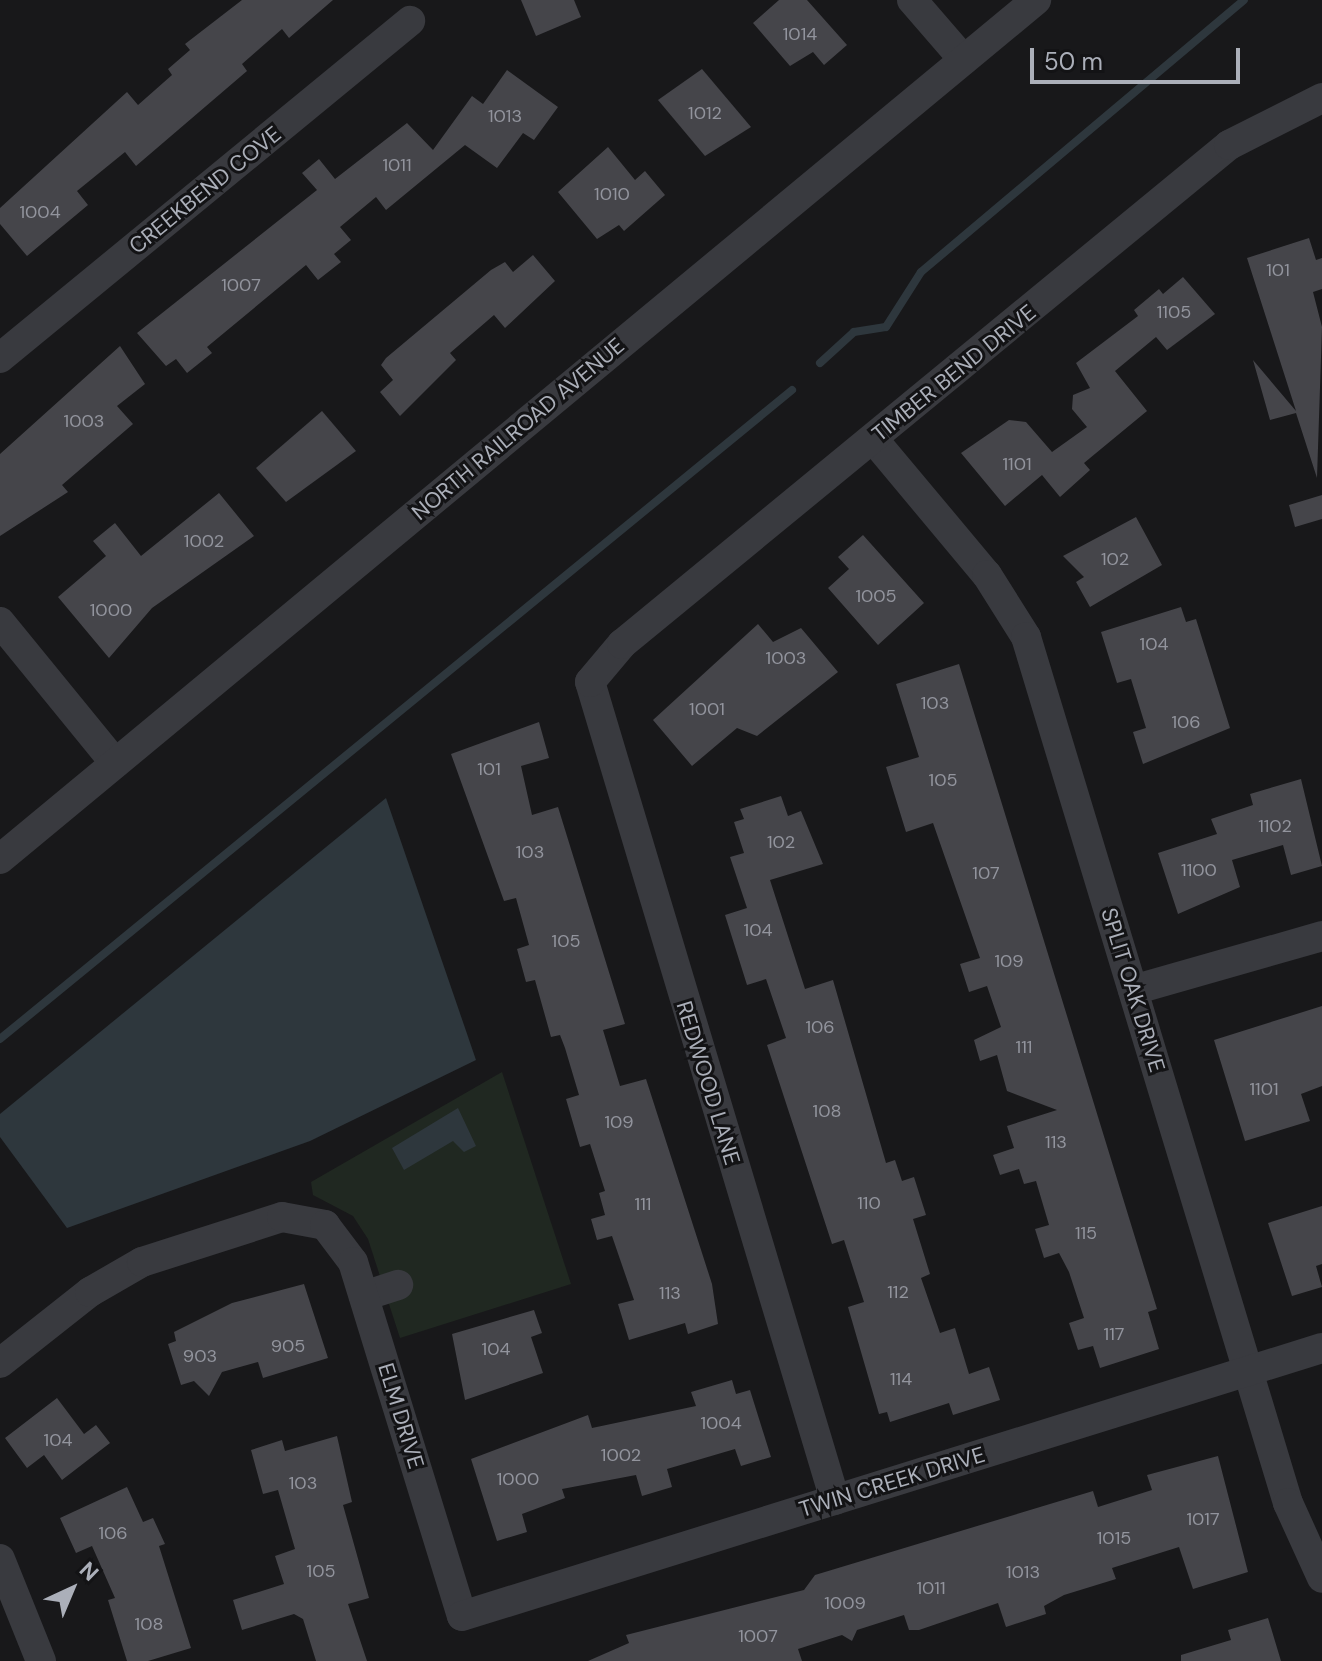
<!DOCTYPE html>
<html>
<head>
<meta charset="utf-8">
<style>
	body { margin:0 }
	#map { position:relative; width:1322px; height:1661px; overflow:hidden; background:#18181a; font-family:"DM Sans",sans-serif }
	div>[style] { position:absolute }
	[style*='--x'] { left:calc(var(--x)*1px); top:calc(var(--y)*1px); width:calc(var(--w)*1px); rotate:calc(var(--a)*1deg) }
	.green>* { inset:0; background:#202821 }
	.water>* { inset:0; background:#2e373d }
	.stream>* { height:8px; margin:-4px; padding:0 4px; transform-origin:4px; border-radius:4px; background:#2e373d }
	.building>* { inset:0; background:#45454a }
	.minor>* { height:30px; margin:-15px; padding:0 15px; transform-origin:15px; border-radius:15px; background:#393a3f }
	span { translate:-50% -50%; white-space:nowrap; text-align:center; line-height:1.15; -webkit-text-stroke:6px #131315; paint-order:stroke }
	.number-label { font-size:18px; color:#92949d }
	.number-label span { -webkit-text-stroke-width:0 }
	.street-label { font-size:22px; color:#abafb9 }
	.north { position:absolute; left:32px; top:1549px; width:80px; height:80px; -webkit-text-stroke:6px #131315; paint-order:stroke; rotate:44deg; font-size:22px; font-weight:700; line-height:32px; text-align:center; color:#abafb9 }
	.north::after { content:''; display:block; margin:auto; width:28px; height:36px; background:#abafb9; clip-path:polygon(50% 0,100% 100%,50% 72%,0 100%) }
	.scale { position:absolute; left:1030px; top:48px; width:210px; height:36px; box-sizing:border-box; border:4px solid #abafb9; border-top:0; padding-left:10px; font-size:24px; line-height:28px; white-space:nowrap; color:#abafb9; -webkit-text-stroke:6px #131315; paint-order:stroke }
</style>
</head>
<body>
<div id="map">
	<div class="green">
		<div style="clip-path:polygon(502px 1072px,571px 1284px,400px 1338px,368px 1239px,353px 1216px,313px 1195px,311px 1182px)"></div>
	</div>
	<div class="water">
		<div style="clip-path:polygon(386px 798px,476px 1060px,310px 1141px,67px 1228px,0 1137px,0 1114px)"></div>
		<div style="clip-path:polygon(458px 1108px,476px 1146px,464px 1152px,453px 1141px,404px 1170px,392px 1148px)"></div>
	</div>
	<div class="stream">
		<div style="--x:820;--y:363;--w:46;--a:-42.4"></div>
		<div style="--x:854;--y:332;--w:32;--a:-9"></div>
		<div style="--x:886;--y:327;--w:65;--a:-57.5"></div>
		<div style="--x:921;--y:272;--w:422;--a:-40.1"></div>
		<div style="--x:0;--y:1039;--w:1024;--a:-39.33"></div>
	</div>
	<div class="building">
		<div style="clip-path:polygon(242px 0,333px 0,289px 38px,282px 29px,242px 64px,247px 71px,136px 166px,125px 152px,77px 191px,88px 205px,27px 256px,0 224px,0 208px,127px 92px,138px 105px,172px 75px,168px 69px,190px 50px,185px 44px)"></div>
		<div style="clip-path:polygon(521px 0,574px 0,581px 17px,536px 36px)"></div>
		<div style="clip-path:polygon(779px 0,807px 0,847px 45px,824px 65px,813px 52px,790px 66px,753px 23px)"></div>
		<div style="clip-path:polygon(702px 69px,751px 127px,705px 156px,658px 100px)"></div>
		<div style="clip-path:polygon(507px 70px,558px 107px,534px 140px,523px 133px,497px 168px,465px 145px,386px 210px,376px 197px,340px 227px,351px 240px,334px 254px,341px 262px,318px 280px,306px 265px,207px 347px,212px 353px,187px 373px,176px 359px,166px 366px,137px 333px,317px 190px,302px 173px,319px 159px,335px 179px,407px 123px,433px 150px,472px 96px,483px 104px)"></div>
		<div style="clip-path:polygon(608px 147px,635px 180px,645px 171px,665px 195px,624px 231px,619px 225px,597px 239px,558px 192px)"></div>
		<div style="clip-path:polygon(1309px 238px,1316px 260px,1322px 258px,1322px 289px,1313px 292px,1322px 327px,1317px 478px,1296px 413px,1270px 420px,1253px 360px,1296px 411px,1247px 258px)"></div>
		<div style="clip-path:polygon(533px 255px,555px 281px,505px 328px,494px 315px,450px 353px,456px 360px,400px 416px,380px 392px,393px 380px,381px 365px,386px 358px,491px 270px,505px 262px,513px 272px)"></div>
		<div style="clip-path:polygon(1183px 277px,1215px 314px,1167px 350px,1156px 337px,1115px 371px,1147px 411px,1084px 463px,1090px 470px,1060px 497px,1042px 475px,1005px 506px,961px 453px,1009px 420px,1026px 422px,1052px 452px,1087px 427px,1072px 409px,1073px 395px,1090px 388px,1076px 363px,1138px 316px,1134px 310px,1159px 289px,1163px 294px)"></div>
		<div style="clip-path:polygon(120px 346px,145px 384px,117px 406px,133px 424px,62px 485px,68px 492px,0 536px,0 454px)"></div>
		<div style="clip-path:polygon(322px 411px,356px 451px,286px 502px,256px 468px)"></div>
		<div style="clip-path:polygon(219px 493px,254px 536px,152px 608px,109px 658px,58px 597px,106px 556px,93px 541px,115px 523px,141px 556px)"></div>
		<div style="clip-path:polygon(1322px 495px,1322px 519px,1295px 527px,1289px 505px)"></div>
		<div style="clip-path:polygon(1136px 517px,1162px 565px,1090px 607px,1076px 582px,1084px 577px,1063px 556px)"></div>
		<div style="clip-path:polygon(863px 535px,924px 603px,878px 645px,828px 588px,849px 569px,838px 557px)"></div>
		<div style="clip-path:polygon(1181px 607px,1186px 622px,1196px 619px,1230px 728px,1143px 764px,1133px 732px,1146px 728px,1131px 679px,1117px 683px,1101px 632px)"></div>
		<div style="clip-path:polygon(758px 624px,773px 642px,801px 628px,838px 672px,757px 736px,737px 728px,692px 766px,653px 720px)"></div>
		<div style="clip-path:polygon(959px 664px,1157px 1309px,1148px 1312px,1159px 1349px,1100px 1368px,1093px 1346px,1078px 1350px,1069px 1323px,1084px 1318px,1069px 1272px,1059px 1253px,1044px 1258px,1035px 1229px,1049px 1225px,1036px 1181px,1024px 1184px,1019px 1169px,1000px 1175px,993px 1155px,1014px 1148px,1007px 1126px,1057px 1110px,1007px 1091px,997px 1055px,980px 1061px,974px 1040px,1001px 1027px,987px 986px,969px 992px,960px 964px,980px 958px,933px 823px,906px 832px,886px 767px,919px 757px,896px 684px)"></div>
		<div style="clip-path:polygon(539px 722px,549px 758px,521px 766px,532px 815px,558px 807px,625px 1024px,603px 1030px,620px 1086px,646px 1079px,712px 1284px,718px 1324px,688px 1334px,685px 1323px,629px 1340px,618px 1304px,634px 1300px,612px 1236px,597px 1240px,591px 1219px,605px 1215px,599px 1193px,605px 1191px,590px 1144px,580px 1147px,566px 1099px,579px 1095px,565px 1048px,560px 1035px,551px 1037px,535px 980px,526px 982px,517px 949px,529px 945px,516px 898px,504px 901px,451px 754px)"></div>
		<div style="clip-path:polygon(1301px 779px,1322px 866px,1291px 875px,1283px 845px,1232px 860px,1240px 887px,1178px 914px,1158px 853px,1217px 834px,1211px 819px,1253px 805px,1250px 794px)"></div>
		<div style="clip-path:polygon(781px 796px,788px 816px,801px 811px,823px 864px,770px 880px,805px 989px,833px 980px,886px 1163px,895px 1160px,902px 1181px,914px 1177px,926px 1215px,913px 1219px,930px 1274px,921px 1278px,940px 1333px,955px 1328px,969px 1374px,989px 1367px,1000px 1400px,953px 1415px,949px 1403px,890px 1422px,887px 1412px,879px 1414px,848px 1307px,864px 1302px,844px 1240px,832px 1244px,767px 1045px,786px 1038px,766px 979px,747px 985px,725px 915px,747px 908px,730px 857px,744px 853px,734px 822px,744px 819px,740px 809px)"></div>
		<div style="clip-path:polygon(1322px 1006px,1322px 1086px,1301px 1094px,1310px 1121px,1245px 1141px,1214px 1040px)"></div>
		<div style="clip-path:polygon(1322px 1206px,1322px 1264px,1316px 1266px,1322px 1287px,1292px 1296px,1268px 1223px)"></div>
		<div style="clip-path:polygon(304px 1284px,328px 1358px,263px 1378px,258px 1362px,222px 1372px,209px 1396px,194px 1381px,181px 1385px,168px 1344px,176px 1341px,174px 1332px,232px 1303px)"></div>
		<div style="clip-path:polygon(534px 1310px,542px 1333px,531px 1337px,543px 1373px,465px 1400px,452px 1334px)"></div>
		<div style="clip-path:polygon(732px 1380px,736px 1394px,750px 1390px,771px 1457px,741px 1466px,735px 1449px,667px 1469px,672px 1487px,642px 1496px,636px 1475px,562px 1489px,565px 1498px,522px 1514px,527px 1532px,497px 1541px,471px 1459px,588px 1415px,592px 1428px,696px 1406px,691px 1392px)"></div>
		<div style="clip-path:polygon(57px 1398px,84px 1434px,96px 1425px,110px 1443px,62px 1480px,44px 1455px,27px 1468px,5px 1438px)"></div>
		<div style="clip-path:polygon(337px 1436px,352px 1502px,343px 1505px,369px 1598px,348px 1604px,367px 1661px,316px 1661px,303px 1619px,294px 1614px,242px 1630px,233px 1600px,284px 1584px,275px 1556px,295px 1549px,278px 1490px,263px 1494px,251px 1450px,282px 1440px,285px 1451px)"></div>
		<div style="clip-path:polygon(1218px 1456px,1248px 1572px,1193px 1589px,1179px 1547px,1112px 1568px,1116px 1579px,1064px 1595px,1044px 1606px,1046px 1614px,1006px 1627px,998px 1603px,919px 1630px,909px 1630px,904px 1615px,857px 1630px,852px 1641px,842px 1635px,798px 1649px,802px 1661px,588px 1661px,629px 1643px,626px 1635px,804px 1590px,815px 1575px,1093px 1491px,1098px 1507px,1152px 1490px,1147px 1475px)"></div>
		<div style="clip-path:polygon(127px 1487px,143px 1522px,153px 1518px,165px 1544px,159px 1546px,191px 1648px,148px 1661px,127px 1661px,108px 1600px,115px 1598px,92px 1546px,76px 1553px,60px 1518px)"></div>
		<div style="clip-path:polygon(1268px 1618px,1281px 1661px,1181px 1661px,1181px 1655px,1231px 1640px,1228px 1630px)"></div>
	</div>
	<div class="minor">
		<div style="--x:912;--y:0;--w:79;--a:49.1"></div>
		<div style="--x:0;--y:358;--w:531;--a:-39.42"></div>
		<div style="--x:874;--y:440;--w:176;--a:50.1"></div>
		<div style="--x:987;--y:575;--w:73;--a:57.8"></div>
		<div style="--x:1026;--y:637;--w:905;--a:73.17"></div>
		<div style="--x:1288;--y:1503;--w:82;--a:65.6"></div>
		<div style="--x:0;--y:622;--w:182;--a:50.8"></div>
		<div style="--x:0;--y:859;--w:1346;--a:-39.66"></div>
		<div style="--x:1133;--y:990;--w:197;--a:-15.9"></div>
		<div style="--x:364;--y:1296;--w:36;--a:-18"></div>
		<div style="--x:0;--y:1363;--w:115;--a:-38.3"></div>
		<div style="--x:90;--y:1292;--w:60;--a:-30"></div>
		<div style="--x:142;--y:1262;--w:147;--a:-17.8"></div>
		<div style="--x:282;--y:1217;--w:44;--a:10.5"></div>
		<div style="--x:325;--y:1225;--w:46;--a:52.9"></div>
		<div style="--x:353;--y:1262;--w:370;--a:72.9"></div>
		<div style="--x:462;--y:1616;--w:901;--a:-17.31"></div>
		<div style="--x:835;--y:1500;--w:854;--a:-106.67"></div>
		<div style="--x:590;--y:682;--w:50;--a:-49.9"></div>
		<div style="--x:622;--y:644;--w:786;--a:-39.42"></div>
		<div style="--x:1229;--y:145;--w:104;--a:-26.8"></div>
		<div style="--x:0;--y:1559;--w:110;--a:68.1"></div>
	</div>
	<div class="number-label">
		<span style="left:800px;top:34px">1014</span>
		<span style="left:705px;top:113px">1012</span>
		<span style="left:505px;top:116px">1013</span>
		<span style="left:397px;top:165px">1011</span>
		<span style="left:612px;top:194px">1010</span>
		<span style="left:40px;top:212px">1004</span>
		<span style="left:1278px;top:270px">101</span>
		<span style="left:241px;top:285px">1007</span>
		<span style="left:1174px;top:312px">1105</span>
		<span style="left:84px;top:421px">1003</span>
		<span style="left:1017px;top:464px">1101</span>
		<span style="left:204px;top:541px">1002</span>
		<span style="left:1115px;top:559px">102</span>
		<span style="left:876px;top:596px">1005</span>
		<span style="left:111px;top:610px">1000</span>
		<span style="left:1154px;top:644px">104</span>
		<span style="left:786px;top:658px">1003</span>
		<span style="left:935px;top:703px">103</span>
		<span style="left:707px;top:709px">1001</span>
		<span style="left:1186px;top:722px">106</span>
		<span style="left:489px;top:769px">101</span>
		<span style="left:943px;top:780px">105</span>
		<span style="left:1275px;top:826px">1102</span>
		<span style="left:781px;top:842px">102</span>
		<span style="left:530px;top:852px">103</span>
		<span style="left:1199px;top:870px">1100</span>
		<span style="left:986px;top:873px">107</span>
		<span style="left:758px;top:930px">104</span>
		<span style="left:566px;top:941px">105</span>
		<span style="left:1009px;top:961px">109</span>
		<span style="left:820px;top:1027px">106</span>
		<span style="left:1024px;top:1047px">111</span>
		<span style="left:1264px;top:1089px">1101</span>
		<span style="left:827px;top:1111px">108</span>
		<span style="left:619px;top:1122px">109</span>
		<span style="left:1056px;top:1142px">113</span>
		<span style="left:869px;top:1203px">110</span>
		<span style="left:643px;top:1204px">111</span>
		<span style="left:1086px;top:1233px">115</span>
		<span style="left:898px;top:1292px">112</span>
		<span style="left:670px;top:1293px">113</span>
		<span style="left:1114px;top:1334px">117</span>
		<span style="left:288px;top:1346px">905</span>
		<span style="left:496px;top:1349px">104</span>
		<span style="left:200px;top:1356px">903</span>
		<span style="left:901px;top:1379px">114</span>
		<span style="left:721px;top:1423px">1004</span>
		<span style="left:58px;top:1440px">104</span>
		<span style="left:621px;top:1455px">1002</span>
		<span style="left:518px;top:1479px">1000</span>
		<span style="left:303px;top:1483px">103</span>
		<span style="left:1203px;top:1519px">1017</span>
		<span style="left:113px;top:1533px">106</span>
		<span style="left:1114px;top:1538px">1015</span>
		<span style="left:321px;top:1571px">105</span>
		<span style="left:1023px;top:1572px">1013</span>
		<span style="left:931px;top:1588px">1011</span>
		<span style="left:845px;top:1603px">1009</span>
		<span style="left:149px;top:1624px">108</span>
		<span style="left:758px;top:1636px">1007</span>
	</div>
	<div class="street-label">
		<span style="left:205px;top:190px;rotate:-39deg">CREEKBEND COVE</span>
		<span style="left:954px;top:373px;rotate:-39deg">TIMBER BEND DRIVE</span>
		<span style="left:518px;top:429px;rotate:-40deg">NORTH RAILROAD AVENUE</span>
		<span style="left:1133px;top:990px;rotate:73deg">SPLIT OAK DRIVE</span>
		<span style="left:708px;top:1083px;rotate:73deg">REDWOOD LANE</span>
		<span style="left:401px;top:1416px;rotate:73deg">ELM DRIVE</span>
		<span style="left:892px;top:1482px;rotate:-17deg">TWIN CREEK DRIVE</span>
	</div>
	<div class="north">N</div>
	<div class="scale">50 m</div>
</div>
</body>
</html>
